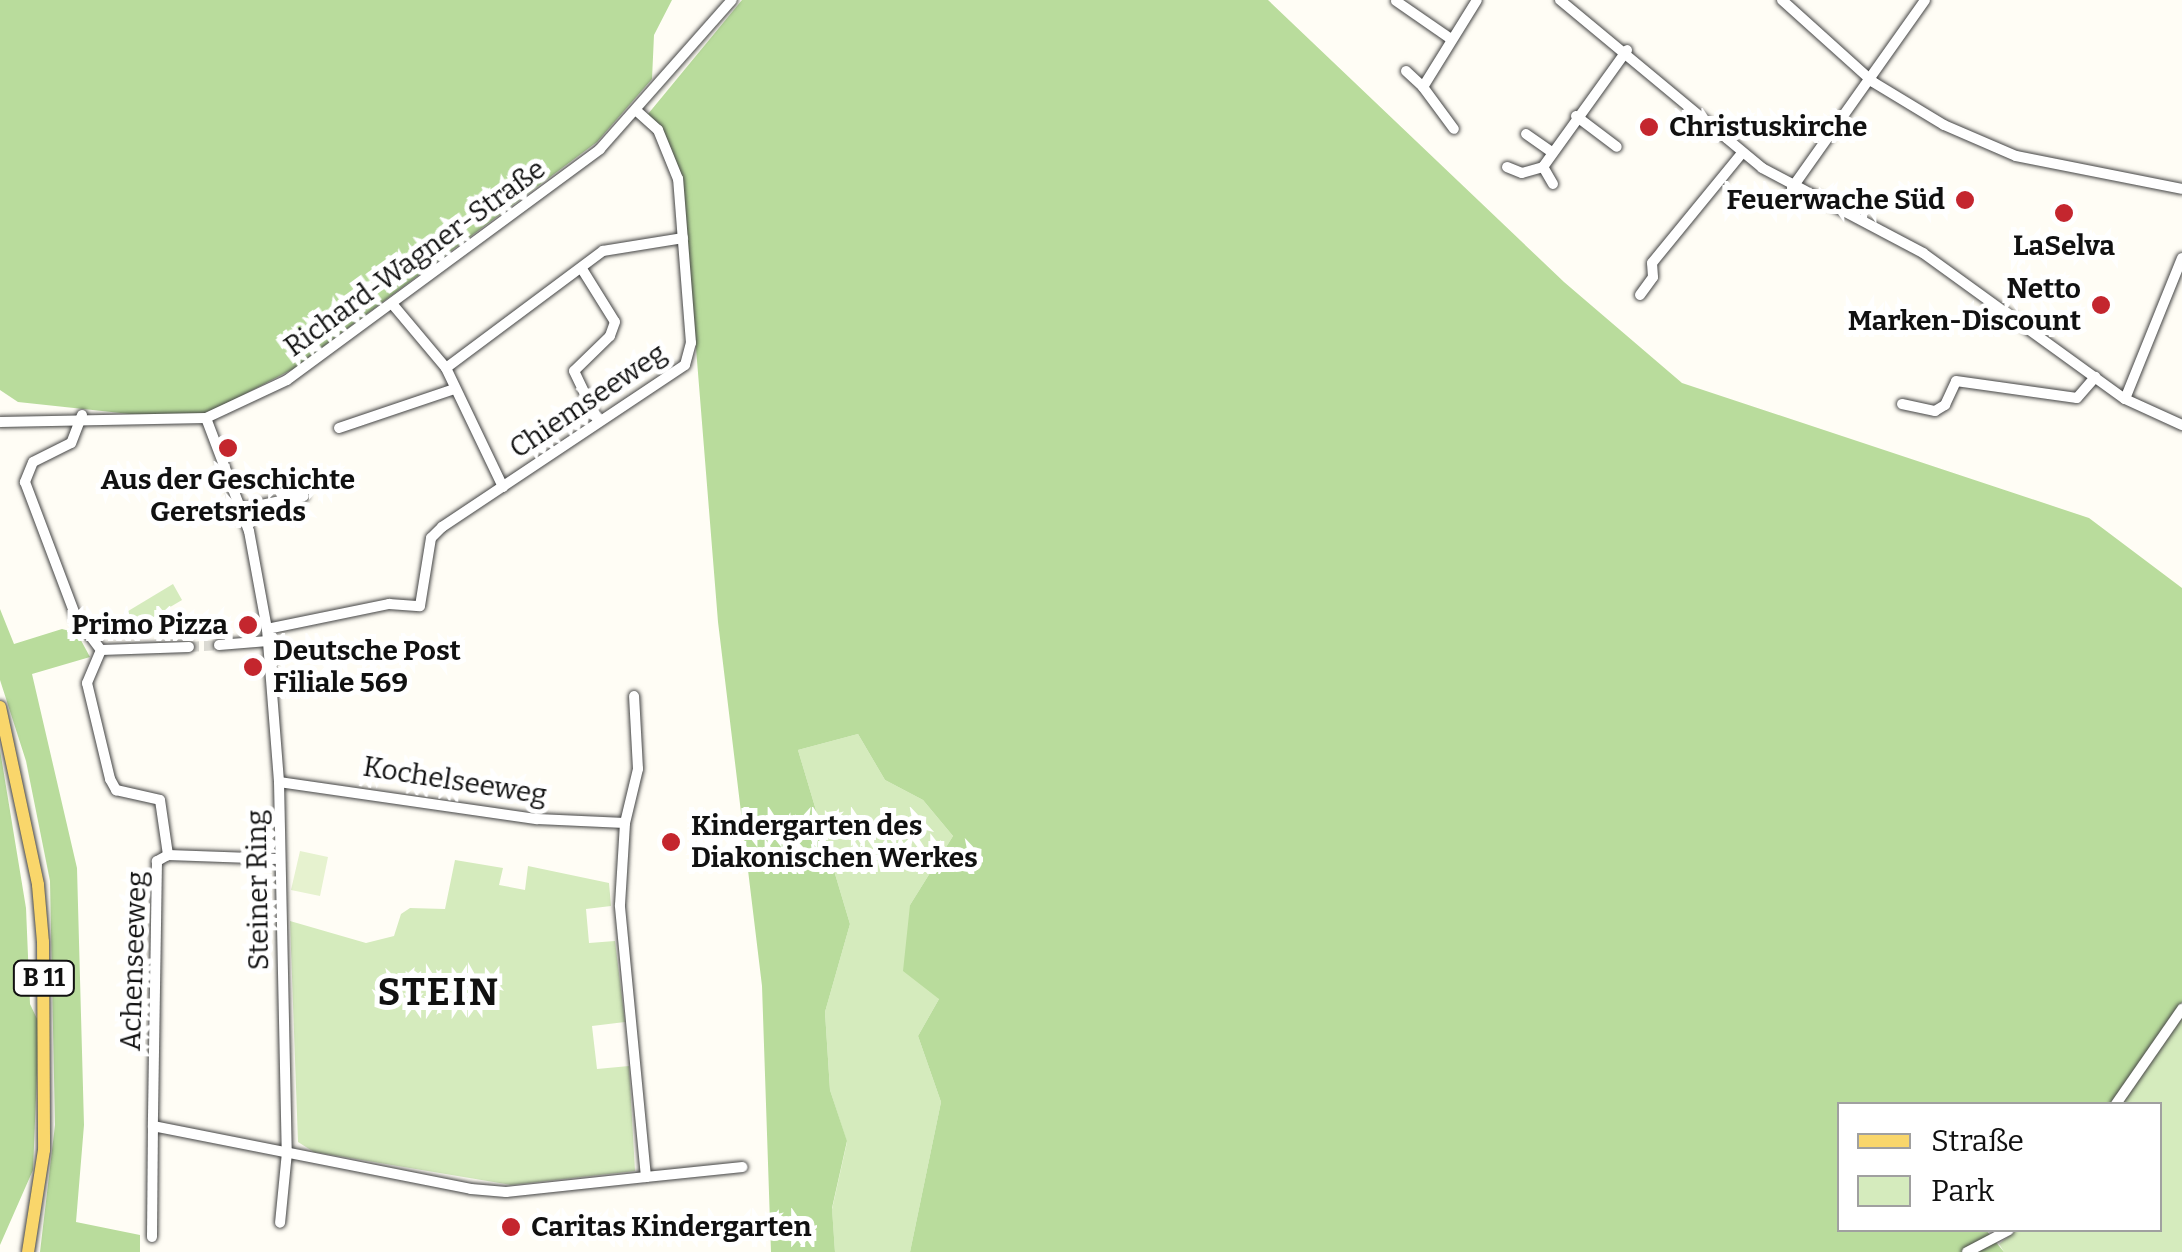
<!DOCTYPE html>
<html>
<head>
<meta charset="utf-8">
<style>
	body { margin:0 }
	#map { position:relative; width:2182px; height:1252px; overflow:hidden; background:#fffdf5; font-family:Bitter,serif }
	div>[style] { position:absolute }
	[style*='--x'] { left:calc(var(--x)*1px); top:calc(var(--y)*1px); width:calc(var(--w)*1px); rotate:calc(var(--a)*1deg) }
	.green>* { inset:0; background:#d5ebbd }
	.forest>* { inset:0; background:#b9dc9c }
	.pitch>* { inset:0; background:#e6f2cf }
	.minor-tunnel>* { height:10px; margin-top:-5px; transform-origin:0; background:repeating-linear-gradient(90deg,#dbdad3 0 10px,transparent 0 15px) }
	.roads { filter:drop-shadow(0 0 2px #444) drop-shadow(0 0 2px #444) }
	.minor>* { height:10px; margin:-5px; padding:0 5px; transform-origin:5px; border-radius:5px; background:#fff }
	.major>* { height:12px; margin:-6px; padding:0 6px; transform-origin:6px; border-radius:6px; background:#f9d66b }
	.dots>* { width:28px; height:28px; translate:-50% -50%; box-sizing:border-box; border:5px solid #fff; border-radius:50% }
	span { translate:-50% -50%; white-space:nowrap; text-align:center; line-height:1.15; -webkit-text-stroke:10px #fff; paint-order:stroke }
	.shield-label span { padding:2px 8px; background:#fff; border:2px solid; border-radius:8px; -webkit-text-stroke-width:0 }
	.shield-label { font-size:25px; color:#111; font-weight:700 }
	.poi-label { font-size:28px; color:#111; font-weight:700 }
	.left { translate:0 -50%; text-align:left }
	.right { translate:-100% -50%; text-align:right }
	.street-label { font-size:28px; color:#111 }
	.district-label { font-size:38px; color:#111; font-weight:700; letter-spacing:2.5px }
	.legend { position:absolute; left:1837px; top:1102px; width:325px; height:130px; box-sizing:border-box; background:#fff; border:2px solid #a0a0a0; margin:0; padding:12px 18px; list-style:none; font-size:30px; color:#111 }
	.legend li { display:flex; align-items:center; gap:20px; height:50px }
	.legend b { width:50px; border:2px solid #a0a0a0 }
</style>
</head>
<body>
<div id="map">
	<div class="green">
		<div style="clip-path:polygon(173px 584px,182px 600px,118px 638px,95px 631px)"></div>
		<div style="clip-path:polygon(858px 734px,885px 780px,923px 800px,953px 836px,910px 905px,939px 999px,918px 1036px,941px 1102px,910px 1252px,835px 1252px,832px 1209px,847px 1142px,830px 1090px,825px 1012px,850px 924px,798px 750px)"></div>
		<div style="clip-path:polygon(455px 860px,503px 868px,499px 885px,525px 890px,528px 866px,609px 883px,611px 906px,586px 909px,589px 943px,615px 941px,625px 1022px,592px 1026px,597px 1069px,629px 1066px,635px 1171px,511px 1185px,314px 1152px,298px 1142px,290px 921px,366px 943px,394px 936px,401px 914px,410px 908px,445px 909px)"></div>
		<div style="clip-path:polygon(2182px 1015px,2182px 1252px,2004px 1252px,1999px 1244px,2017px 1230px,2160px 1230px,2160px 1104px,2122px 1104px)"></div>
	</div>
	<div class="forest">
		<div style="clip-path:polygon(0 0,672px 0,654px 35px,652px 79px,597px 142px,293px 369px,206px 414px,158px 417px,18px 402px,0 390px)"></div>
		<div style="clip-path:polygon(742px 0,1268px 0,1564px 282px,1682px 383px,2089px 518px,2182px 588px,2182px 1002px,2111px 1104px,1840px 1104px,1840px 1230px,1986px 1230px,2004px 1252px,910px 1252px,941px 1102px,918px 1036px,939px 999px,903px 971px,910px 905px,953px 836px,923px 800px,885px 780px,858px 734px,798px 750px,850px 924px,825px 1012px,830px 1090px,847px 1141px,832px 1208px,835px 1252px,771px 1252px,762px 986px,718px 622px,685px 211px,672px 150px,648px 114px)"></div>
		<div style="clip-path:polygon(0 609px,14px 644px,62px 629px,77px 633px,90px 657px,32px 674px,77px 868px,84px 1125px,76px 1222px,140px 1235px,140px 1252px,40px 1252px,55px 1125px,50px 881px,26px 761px,0 680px)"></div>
		<div style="clip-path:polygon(0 750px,26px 908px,30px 1004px,39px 1023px,33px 1170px,0 1245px)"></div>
	</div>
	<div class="pitch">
		<div style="clip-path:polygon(300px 851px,328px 857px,320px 896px,291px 890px)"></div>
	</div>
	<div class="minor-tunnel">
		<div style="--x:189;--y:647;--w:30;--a:-4"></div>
	</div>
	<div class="roads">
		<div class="minor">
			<div style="--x:1560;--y:0;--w:263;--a:39.7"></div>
			<div style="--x:1762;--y:168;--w:182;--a:27.8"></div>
			<div style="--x:1923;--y:253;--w:249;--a:35.9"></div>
			<div style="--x:2125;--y:399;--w:63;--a:24.5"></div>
			<div style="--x:1782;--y:0;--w:122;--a:42"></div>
			<div style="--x:1873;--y:82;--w:83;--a:31.2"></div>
			<div style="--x:1944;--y:125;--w:78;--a:23.3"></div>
			<div style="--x:2016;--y:156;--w:169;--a:11.2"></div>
			<div style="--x:1396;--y:1;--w:67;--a:34.6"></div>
			<div style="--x:1406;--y:71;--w:23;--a:43"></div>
			<div style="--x:1423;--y:87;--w:102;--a:-58.2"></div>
			<div style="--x:1423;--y:87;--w:52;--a:53.6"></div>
			<div style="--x:1576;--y:116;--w:51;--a:37.1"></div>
			<div style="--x:1526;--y:134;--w:32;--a:35"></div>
			<div style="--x:1507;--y:167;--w:16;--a:22"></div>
			<div style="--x:1522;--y:173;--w:22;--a:-16"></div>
			<div style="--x:1553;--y:184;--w:20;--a:-120"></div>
			<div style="--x:1543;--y:167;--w:144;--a:-54.3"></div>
			<div style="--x:1792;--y:188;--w:230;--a:-54.7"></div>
			<div style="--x:582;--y:269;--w:62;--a:58.1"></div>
			<div style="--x:615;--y:322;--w:15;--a:110"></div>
			<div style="--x:610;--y:336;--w:50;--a:135.8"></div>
			<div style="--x:574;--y:371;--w:53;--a:64.4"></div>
			<div style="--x:1640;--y:295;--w:22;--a:-54"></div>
			<div style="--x:1653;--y:277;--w:14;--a:-94"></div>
			<div style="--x:1652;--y:263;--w:142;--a:-50.7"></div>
			<div style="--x:394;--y:306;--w:81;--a:50"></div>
			<div style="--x:446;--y:368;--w:132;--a:64.4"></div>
			<div style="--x:446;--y:368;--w:196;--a:-36.7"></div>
			<div style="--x:603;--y:251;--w:81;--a:-9.2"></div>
			<div style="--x:2125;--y:399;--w:152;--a:-68"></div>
			<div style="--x:1902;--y:404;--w:34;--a:12"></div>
			<div style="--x:1935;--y:411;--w:12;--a:-31"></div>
			<div style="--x:1945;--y:405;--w:26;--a:-65"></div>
			<div style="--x:1956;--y:381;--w:122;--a:8"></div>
			<div style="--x:2077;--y:398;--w:28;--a:-49"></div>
			<div style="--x:82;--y:415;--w:30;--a:111"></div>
			<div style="--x:71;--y:443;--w:42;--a:153.4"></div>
			<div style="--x:33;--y:462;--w:22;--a:112"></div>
			<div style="--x:25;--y:482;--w:144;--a:69.3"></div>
			<div style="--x:76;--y:617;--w:41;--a:52.9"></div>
			<div style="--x:206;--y:418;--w:121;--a:69.2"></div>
			<div style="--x:249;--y:531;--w:100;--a:79.6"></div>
			<div style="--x:267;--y:629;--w:153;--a:85.5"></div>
			<div style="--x:279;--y:782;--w:370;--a:88.8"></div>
			<div style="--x:287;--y:1152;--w:71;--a:95.6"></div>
			<div style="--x:0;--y:422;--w:206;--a:-1.1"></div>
			<div style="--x:206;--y:418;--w:89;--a:-25.1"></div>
			<div style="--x:287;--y:380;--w:389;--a:-36.4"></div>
			<div style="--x:600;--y:149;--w:199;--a:-48.5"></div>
			<div style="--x:339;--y:428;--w:121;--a:-18.7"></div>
			<div style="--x:242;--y:509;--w:63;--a:-11.8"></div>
			<div style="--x:267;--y:629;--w:125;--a:-11.6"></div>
			<div style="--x:389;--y:604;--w:31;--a:4"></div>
			<div style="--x:420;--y:606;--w:69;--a:-80.8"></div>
			<div style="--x:431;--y:538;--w:16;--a:-45"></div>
			<div style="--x:442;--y:527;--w:292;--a:-33.7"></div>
			<div style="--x:685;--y:365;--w:23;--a:-75"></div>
			<div style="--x:691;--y:343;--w:165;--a:-94.5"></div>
			<div style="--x:678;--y:179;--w:53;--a:-112.2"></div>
			<div style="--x:658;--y:130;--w:27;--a:-138"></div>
			<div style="--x:219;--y:645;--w:49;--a:-4.7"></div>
			<div style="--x:101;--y:650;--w:36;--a:113"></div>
			<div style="--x:87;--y:683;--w:99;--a:76.5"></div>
			<div style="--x:110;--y:779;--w:13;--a:61"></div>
			<div style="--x:116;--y:790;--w:45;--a:12.8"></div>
			<div style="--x:160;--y:800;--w:56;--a:81.7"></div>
			<div style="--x:101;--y:650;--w:88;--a:-2"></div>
			<div style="--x:279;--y:782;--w:261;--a:8.2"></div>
			<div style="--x:537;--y:819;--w:88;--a:2.6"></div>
			<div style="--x:279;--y:859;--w:111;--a:-177.9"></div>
			<div style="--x:168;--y:855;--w:13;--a:151"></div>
			<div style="--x:157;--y:861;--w:265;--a:90.9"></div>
			<div style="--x:153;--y:1126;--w:324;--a:11.2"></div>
			<div style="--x:471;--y:1189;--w:35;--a:5"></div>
			<div style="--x:506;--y:1192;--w:141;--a:-6.1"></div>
			<div style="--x:646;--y:1177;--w:273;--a:-95.5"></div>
			<div style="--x:620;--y:905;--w:82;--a:-86.5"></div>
			<div style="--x:625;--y:823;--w:56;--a:-76.5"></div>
			<div style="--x:638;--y:769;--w:73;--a:-93.1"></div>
			<div style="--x:2116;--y:1104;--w:116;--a:-55.2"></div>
			<div style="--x:646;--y:1177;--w:97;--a:-5.9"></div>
			<div style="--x:152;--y:1237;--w:111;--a:-89.5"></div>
			<div style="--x:1967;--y:1252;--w:47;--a:-27.6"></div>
		</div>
		<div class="major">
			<div style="--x:0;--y:707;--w:182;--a:77.9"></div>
			<div style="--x:38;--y:885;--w:57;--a:85"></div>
			<div style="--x:43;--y:942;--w:208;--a:89.7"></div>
			<div style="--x:44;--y:1150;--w:103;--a:98.9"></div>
		</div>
	</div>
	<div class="dots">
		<div style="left:1649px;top:127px;background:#c4262e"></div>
		<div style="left:1965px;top:200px;background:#c4262e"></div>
		<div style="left:2064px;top:213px;background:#c4262e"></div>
		<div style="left:2101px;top:305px;background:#c4262e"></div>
		<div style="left:228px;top:448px;background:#c4262e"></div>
		<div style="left:248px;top:625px;background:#c4262e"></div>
		<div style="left:253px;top:667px;background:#c4262e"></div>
		<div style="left:671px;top:842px;background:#c4262e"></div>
		<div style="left:511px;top:1227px;background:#c4262e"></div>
	</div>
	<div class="shield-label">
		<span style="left:44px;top:978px">B 11</span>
	</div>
	<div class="poi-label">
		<span class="left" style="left:1669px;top:127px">Christuskirche</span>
		<span class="right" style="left:1945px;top:200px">Feuerwache Süd</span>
		<span style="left:2064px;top:246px">LaSelva</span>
		<span class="right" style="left:2081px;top:305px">Netto<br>Marken-Discount</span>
		<span style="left:228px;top:496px">Aus der Geschichte<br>Geretsrieds</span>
		<span class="right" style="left:228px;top:625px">Primo Pizza</span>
		<span class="left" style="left:273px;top:667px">Deutsche Post<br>Filiale 569</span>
		<span class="left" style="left:691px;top:842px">Kindergarten des<br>Diakonischen Werkes</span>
		<span class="left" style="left:531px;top:1227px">Caritas Kindergarten</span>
	</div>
	<div class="street-label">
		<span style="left:415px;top:258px;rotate:-36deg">Richard-Wagner-Straße</span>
		<span style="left:588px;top:401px;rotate:-34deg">Chiemseeweg</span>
		<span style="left:455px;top:781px;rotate:9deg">Kochelseeweg</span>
		<span style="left:258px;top:890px;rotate:-91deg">Steiner Ring</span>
		<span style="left:134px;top:961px;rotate:-88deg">Achenseeweg</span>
	</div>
	<div class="district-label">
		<span style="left:439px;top:993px">STEIN</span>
	</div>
	<ul class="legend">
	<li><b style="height:12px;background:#f9d66b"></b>Straße</li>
	<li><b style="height:28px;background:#d5ebbd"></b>Park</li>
	</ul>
</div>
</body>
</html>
